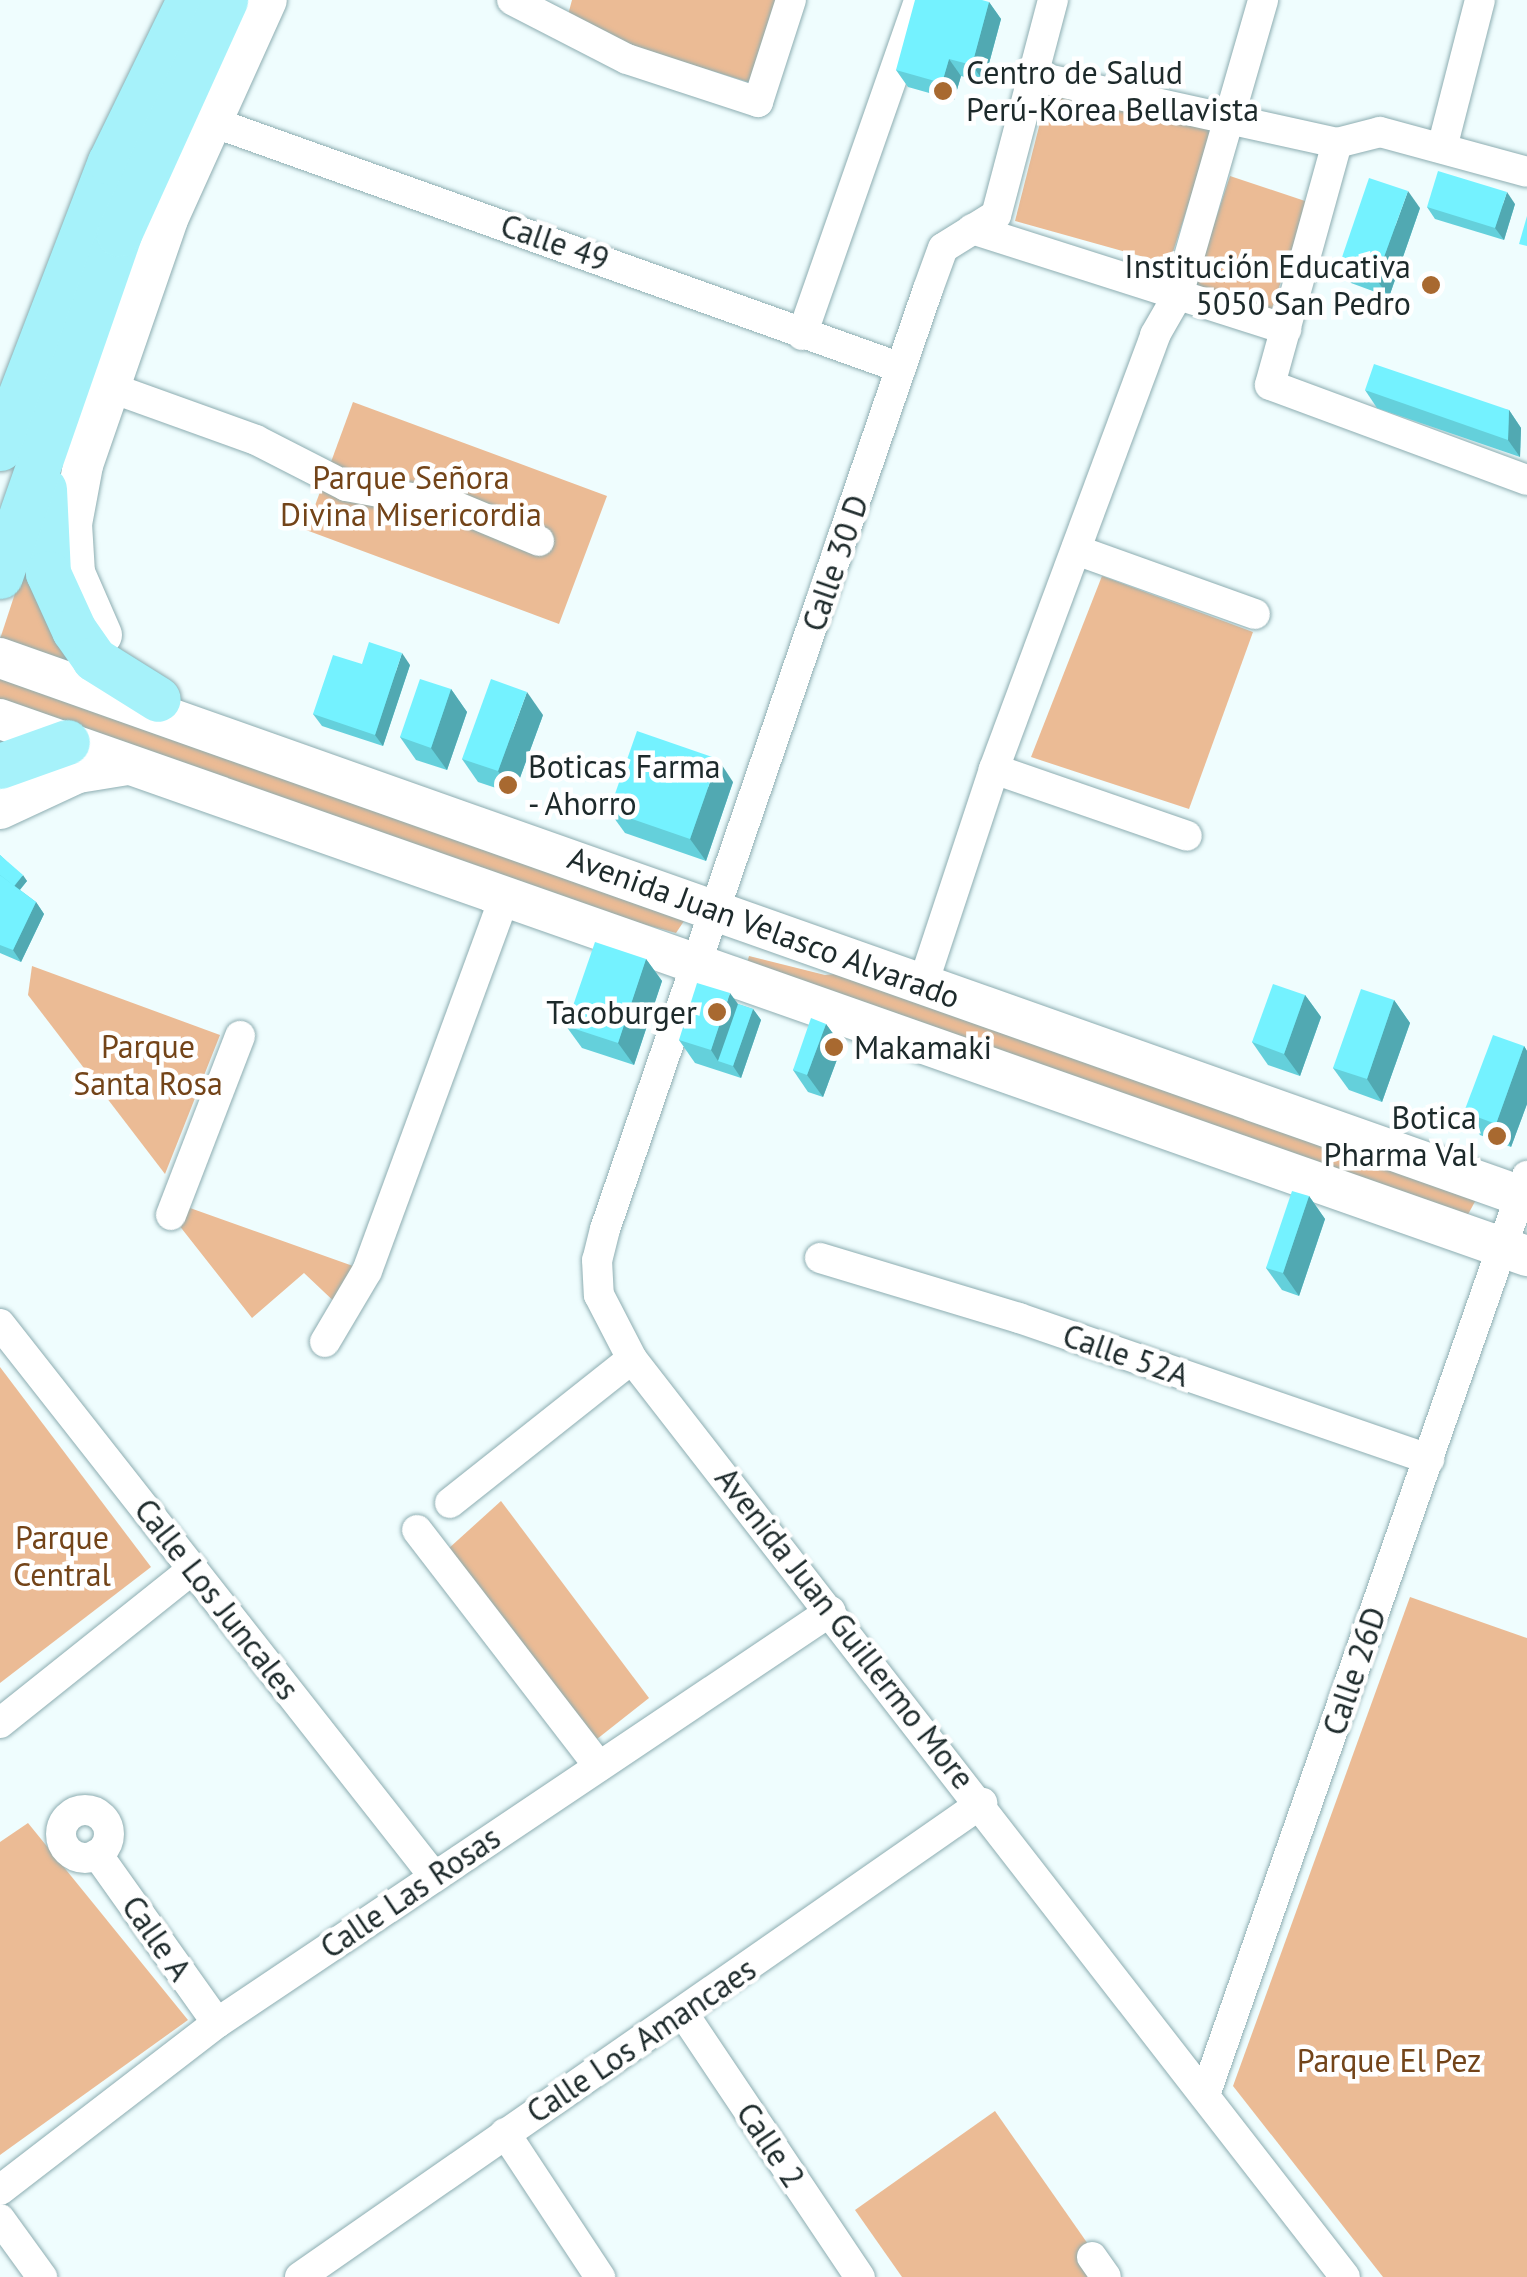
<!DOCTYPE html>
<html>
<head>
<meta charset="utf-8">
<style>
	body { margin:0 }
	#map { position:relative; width:1527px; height:2277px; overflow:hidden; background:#effdfe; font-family:"PT Sans",sans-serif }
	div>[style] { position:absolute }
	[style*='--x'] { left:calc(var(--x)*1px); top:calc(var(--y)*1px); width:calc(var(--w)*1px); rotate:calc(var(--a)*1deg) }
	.green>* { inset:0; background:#ebbb95 }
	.roads { filter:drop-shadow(0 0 2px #8dadb1) drop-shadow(0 0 2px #8dadb1) }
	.street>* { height:30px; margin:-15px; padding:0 15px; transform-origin:15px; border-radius:15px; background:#fff }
	.street>.ring { margin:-15px; padding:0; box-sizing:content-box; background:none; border:30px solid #fff; border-radius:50% }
	.secondary>* { height:40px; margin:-20px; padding:0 20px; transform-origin:20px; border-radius:20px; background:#fff }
	.primary>* { height:45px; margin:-22.5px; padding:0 22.5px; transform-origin:22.5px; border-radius:22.5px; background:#a6f2fa }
	.wall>* { inset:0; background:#64d0db }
	.shaded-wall>* { inset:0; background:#51a9b2 }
	.building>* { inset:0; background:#74f2ff }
	.dots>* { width:28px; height:28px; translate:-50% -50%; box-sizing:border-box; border:5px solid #fff; border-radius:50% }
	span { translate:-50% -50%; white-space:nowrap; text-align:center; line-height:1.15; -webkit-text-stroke:9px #fff; paint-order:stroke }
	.poi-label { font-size:32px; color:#1d2a2b }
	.left { translate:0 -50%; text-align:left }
	.right { translate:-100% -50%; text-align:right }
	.street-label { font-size:32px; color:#1d2a2b }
	.park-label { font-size:32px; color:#734419 }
</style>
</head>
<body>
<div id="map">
	<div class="green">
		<div style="clip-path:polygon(572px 0,780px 0,755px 84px,565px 26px)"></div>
		<div style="clip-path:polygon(1047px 95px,1213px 129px,1169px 264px,1015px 221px)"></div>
		<div style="clip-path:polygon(1230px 176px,1308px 202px,1271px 311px,1194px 285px)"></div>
		<div style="clip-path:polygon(353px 402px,607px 496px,559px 624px,306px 530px)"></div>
		<div style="clip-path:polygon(27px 557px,75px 664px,0 639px)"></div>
		<div style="clip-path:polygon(1102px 576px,1253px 632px,1189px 809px,1031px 757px)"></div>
		<div style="clip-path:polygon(0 668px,690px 912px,676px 933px,584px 908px,0 700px)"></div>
		<div style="clip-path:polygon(749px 956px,825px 975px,854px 972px,1478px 1196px,1465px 1220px,745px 969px)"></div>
		<div style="clip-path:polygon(32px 966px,220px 1035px,165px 1174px,28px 995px)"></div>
		<div style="clip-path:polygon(176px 1203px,367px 1271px,341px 1308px,304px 1273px,252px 1318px,171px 1215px)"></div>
		<div style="clip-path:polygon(0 1367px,151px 1567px,0 1683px)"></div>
		<div style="clip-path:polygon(501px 1501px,649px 1698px,597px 1739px,448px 1549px)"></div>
		<div style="clip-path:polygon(1410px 1597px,1527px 1638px,1527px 2277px,1383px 2277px,1233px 2086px)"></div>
		<div style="clip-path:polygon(28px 1823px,188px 2020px,0 2155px,0 1842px)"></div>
		<div style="clip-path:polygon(995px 2111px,1111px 2277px,902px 2277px,855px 2210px)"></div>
	</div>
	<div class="roads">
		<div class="street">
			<div style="--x:512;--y:0;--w:129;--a:27.2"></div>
			<div style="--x:627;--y:59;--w:138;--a:18.2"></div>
			<div style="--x:758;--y:102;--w:107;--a:-72.1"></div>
			<div style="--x:1053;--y:0;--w:222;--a:104.8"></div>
			<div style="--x:996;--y:215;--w:62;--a:148.1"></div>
			<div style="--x:943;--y:248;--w:44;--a:110.1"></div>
			<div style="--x:928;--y:289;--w:994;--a:108.96"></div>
			<div style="--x:605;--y:1229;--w:32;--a:104"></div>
			<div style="--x:597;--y:1260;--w:35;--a:87"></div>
			<div style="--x:599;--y:1295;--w:72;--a:62.7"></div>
			<div style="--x:632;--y:1359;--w:1162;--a:52.16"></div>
			<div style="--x:1033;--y:76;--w:311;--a:12.4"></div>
			<div style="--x:1337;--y:143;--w:44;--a:-14.3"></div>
			<div style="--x:1380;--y:132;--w:152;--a:15.2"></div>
			<div style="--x:207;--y:120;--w:737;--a:19.66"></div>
			<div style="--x:1337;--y:143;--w:251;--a:105.5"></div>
			<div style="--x:1270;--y:385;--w:274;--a:20.3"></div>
			<div style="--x:1442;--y:148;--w:153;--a:-75.6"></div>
			<div style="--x:972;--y:229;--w:330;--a:17.7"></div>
			<div style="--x:802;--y:335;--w:355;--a:-70.7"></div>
			<div style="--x:106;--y:386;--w:159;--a:19.8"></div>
			<div style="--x:256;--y:440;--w:101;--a:27.1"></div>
			<div style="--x:346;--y:486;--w:111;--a:10.4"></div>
			<div style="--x:455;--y:506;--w:91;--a:22.6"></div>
			<div style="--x:1076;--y:550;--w:190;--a:19.7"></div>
			<div style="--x:994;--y:769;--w:204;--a:19.1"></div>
			<div style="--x:923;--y:984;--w:226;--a:-71.7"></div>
			<div style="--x:994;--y:769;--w:463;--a:-69.6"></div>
			<div style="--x:1155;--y:335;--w:46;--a:-60.1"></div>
			<div style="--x:1178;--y:295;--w:307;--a:-73.9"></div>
			<div style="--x:171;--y:1215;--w:192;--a:-68.9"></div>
			<div style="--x:820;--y:1258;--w:208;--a:16.8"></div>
			<div style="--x:1019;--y:1318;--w:434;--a:19"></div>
			<div style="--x:0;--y:1324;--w:701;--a:51.84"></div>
			<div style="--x:325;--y:1342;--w:82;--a:-59.4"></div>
			<div style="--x:367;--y:1271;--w:396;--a:-69.8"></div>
			<div style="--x:450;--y:1503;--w:232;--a:-38.4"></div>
			<div style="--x:417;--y:1530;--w:298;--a:52.4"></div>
			<div style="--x:0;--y:1723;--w:247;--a:-38.6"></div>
			<div class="ring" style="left:61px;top:1810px;width:18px;height:18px"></div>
			<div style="--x:97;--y:1854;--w:207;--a:54.6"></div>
			<div style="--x:683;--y:2013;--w:318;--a:56.2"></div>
			<div style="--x:1205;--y:2095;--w:974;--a:-70.69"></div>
			<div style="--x:505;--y:2133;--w:173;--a:56.6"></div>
			<div style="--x:0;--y:2190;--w:274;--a:-37.6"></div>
			<div style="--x:217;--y:2023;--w:739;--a:-33.86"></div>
			<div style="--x:0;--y:2219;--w:72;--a:54.1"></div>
			<div style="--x:1092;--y:2257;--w:24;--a:55"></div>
			<div style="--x:300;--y:2277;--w:831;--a:-34.8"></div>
		</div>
		<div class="secondary">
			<div style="--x:102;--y:635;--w:68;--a:-113.5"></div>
			<div style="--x:75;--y:573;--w:49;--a:-93.5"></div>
			<div style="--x:72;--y:524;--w:60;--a:-79.4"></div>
			<div style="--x:83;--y:465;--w:260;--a:-70.9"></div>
			<div style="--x:168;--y:219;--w:240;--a:-65.7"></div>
			<div style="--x:0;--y:658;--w:1620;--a:19.48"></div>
			<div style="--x:0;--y:719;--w:1619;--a:19.38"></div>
			<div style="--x:0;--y:809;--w:86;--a:-24.8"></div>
			<div style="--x:78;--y:773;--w:50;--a:-9.3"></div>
		</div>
		<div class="primary">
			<div style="--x:0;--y:448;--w:306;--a:-69"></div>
			<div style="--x:110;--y:162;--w:180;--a:-64"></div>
			<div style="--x:44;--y:489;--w:84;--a:87.3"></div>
			<div style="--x:48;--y:573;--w:63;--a:65.5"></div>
			<div style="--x:74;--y:630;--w:35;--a:55"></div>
			<div style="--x:94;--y:659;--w:75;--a:32"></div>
			<div style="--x:0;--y:576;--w:362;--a:-70.8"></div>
			<div style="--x:119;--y:234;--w:257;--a:-65.6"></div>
			<div style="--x:0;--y:766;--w:71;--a:-19.7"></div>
		</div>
	</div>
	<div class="wall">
		<div style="clip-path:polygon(989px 2px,1001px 19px,984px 82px,961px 76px,954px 100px,908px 87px,896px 70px)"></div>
		<div style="clip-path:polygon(1515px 204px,1504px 240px,1435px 219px,1427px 207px)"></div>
		<div style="clip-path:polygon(1420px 208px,1389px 297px,1351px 283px,1339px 266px)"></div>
		<div style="clip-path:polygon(1365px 390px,1509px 410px,1521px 428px,1520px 457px,1377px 408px)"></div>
		<div style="clip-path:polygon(410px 665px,383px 746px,322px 726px,313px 714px)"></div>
		<div style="clip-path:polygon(451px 689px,467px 712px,447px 770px,416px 760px,400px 737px)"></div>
		<div style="clip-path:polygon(543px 715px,514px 794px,478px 782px,462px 759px)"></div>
		<div style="clip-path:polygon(733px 782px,706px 861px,625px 833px,609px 811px)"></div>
		<div style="clip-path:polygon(0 855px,27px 881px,20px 890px,36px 902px,44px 914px,21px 962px,0 953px)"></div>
		<div style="clip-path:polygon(646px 959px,662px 981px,634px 1065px,582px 1048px,566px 1026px)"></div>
		<div style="clip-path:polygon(1305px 995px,1321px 1017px,1300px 1076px,1268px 1065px,1252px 1042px)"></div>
		<div style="clip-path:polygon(1394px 1000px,1410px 1023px,1382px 1102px,1349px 1090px,1333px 1068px)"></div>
		<div style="clip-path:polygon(738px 1004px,753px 1009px,761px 1020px,741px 1078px,695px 1063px,679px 1040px)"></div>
		<div style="clip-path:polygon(826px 1024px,842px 1046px,823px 1097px,808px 1092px,793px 1070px)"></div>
		<div style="clip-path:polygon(1524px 1046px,1527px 1051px,1527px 1104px,1511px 1147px,1480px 1135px,1464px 1112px)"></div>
		<div style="clip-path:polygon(1309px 1196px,1325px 1219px,1299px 1296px,1282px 1290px,1266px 1268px)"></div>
	</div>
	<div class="shaded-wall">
		<div style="clip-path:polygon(989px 2px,1001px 19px,984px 82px,972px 65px)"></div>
		<div style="clip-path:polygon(949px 59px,961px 76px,954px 100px,942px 83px)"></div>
		<div style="clip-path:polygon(1408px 191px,1420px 208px,1389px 297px,1376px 279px)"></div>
		<div style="clip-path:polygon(1507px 192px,1515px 204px,1504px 240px,1495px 228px)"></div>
		<div style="clip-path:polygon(1509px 410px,1521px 428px,1520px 457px,1508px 440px)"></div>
		<div style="clip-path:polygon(402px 653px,410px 665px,383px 746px,375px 735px)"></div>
		<div style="clip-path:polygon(451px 689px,467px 712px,447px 770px,431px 748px)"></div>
		<div style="clip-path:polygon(527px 692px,543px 715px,514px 794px,498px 771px)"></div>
		<div style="clip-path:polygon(718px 759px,733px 782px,706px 861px,690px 839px)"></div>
		<div style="clip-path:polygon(23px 875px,27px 881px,17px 893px,13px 888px)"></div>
		<div style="clip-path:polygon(36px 902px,44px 914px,21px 962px,13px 950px)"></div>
		<div style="clip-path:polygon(646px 959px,662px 981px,634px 1065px,618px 1043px)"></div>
		<div style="clip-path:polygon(730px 993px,746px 1015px,718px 1061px,711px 1050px)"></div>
		<div style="clip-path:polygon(1305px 995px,1321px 1017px,1300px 1076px,1284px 1054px)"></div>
		<div style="clip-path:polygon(1394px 1000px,1410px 1023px,1382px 1102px,1367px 1079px)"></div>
		<div style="clip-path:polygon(753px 1009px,761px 1020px,741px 1078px,733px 1066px)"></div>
		<div style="clip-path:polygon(826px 1024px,842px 1046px,823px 1097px,807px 1075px)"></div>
		<div style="clip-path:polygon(1524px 1046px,1527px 1051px,1527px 1104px,1511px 1147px,1496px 1124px)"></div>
		<div style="clip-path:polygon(1309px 1196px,1325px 1219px,1299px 1296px,1283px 1273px)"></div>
	</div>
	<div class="building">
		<div style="clip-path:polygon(915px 0,982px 0,989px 2px,972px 65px,949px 59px,942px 83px,896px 70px)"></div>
		<div style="clip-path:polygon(1438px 171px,1507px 192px,1495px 228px,1427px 207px)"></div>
		<div style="clip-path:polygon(1369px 178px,1408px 191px,1376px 279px,1339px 266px)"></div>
		<div style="clip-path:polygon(1527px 216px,1527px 246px,1519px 244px)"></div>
		<div style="clip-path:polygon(1374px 364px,1509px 410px,1508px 440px,1365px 390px)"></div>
		<div style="clip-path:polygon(369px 642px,402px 653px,375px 735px,313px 714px,333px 655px,362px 664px)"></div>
		<div style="clip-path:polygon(420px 679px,451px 689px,431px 748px,400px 737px)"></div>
		<div style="clip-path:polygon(491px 679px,527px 692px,498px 771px,462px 759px)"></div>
		<div style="clip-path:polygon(637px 731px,718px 759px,690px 839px,609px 811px)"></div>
		<div style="clip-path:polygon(0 855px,23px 875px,14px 886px,0 875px)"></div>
		<div style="clip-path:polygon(0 875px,36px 902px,13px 950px,0 945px)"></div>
		<div style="clip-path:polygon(595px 942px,646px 959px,618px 1043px,566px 1026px)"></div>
		<div style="clip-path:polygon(697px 983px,730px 993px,711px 1050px,679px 1040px)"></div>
		<div style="clip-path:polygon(1273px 984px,1305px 995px,1284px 1054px,1252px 1042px)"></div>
		<div style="clip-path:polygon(1361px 989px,1394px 1000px,1367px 1079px,1333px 1068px)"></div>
		<div style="clip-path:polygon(738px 1004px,753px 1009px,733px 1066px,718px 1061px)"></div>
		<div style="clip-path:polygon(811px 1018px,826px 1024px,807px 1075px,793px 1070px)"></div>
		<div style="clip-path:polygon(1493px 1035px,1524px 1046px,1496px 1124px,1464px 1112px)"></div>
		<div style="clip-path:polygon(1292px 1191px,1309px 1196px,1283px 1273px,1266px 1268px)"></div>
	</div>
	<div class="dots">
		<div style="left:943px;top:91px;background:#a86930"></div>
		<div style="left:1431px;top:285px;background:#a86930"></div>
		<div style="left:508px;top:785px;background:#a86930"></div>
		<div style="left:717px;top:1012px;background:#a86930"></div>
		<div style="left:834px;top:1047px;background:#a86930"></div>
		<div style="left:1497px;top:1136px;background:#a86930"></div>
	</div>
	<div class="poi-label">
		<span class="left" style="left:966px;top:91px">Centro de Salud<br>Perú-Korea Bellavista</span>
		<span class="right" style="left:1411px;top:285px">Institución Educativa<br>5050 San Pedro</span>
		<span class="left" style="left:528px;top:785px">Boticas Farma<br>- Ahorro</span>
		<span class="right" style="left:697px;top:1012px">Tacoburger</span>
		<span class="left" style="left:854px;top:1047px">Makamaki</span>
		<span class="right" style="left:1477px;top:1136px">Botica<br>Pharma Val</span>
	</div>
	<div class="street-label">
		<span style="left:555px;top:242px;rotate:19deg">Calle 49</span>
		<span style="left:835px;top:563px;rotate:-71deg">Calle 30 D</span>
		<span style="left:764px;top:927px;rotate:20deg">Avenida Juan Velasco Alvarado</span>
		<span style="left:1126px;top:1355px;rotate:19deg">Calle 52A</span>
		<span style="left:217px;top:1599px;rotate:52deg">Calle Los Juncales</span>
		<span style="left:845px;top:1628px;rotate:52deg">Avenida Juan Guillermo More</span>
		<span style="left:1354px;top:1671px;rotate:-71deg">Calle 26D</span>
		<span style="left:410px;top:1892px;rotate:-34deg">Calle Las Rosas</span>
		<span style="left:157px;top:1938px;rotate:55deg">Calle A</span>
		<span style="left:641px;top:2040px;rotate:-34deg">Calle Los Amancaes</span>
		<span style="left:771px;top:2145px;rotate:56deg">Calle 2</span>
	</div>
	<div class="park-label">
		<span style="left:411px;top:496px">Parque Señora<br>Divina Misericordia</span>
		<span style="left:148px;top:1065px">Parque<br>Santa Rosa</span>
		<span style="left:62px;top:1556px">Parque<br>Central</span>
		<span style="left:1389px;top:2060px">Parque El Pez</span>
	</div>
</div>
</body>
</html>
